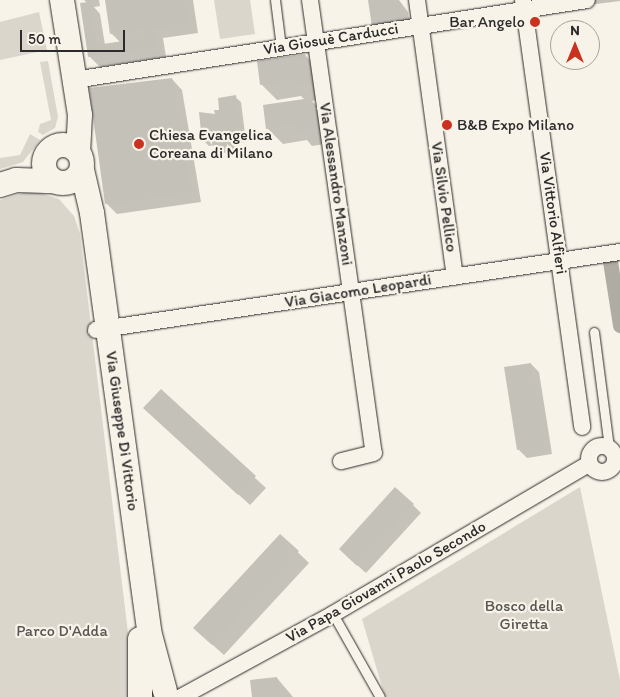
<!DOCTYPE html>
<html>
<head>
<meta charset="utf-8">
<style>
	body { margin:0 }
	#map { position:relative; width:620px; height:697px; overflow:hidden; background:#f7f3e8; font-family:Itim,sans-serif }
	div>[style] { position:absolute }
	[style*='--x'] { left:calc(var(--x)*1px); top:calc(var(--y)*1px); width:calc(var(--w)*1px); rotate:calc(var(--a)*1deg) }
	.green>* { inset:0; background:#dad6cc }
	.shadow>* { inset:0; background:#0003 }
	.canal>* { height:15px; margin:-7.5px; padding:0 7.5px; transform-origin:7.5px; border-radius:7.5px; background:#afaca4 }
	.building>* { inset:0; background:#c4c1b9 }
	.roads { filter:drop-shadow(0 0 1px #2b2b2b) drop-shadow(0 0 1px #2b2b2b) }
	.lane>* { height:9px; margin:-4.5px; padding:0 4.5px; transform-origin:4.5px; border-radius:4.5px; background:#f7f3e8 }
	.street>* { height:16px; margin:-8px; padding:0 8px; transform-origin:8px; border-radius:8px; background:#f7f3e8 }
	.street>.ring { margin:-8px; padding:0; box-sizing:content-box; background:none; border:16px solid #f7f3e8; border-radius:50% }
	.secondary>* { height:24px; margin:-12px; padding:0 12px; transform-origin:12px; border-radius:12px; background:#f7f3e8 }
	.secondary>.ring { margin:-12px; padding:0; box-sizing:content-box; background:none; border:24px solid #f7f3e8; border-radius:50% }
	.dots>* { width:14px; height:14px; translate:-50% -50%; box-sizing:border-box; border:2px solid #f7f3e8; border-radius:50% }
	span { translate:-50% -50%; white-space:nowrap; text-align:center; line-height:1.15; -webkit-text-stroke:4.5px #f7f3e8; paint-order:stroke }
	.poi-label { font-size:16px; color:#2b2b2b }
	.right { translate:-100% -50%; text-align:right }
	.left { translate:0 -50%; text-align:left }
	.street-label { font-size:16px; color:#2b2b2b }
	.park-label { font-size:16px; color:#575653 }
	.north { position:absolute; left:550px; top:20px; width:50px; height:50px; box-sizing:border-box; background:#f7f3e8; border:1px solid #a5a39c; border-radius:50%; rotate:0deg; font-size:14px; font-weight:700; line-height:20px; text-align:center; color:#2b2b2b }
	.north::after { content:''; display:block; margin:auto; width:18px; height:22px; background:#c8321e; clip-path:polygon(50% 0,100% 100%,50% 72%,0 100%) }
	.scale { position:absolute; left:20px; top:30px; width:105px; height:22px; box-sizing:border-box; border:2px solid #2b2b2b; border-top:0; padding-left:6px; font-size:15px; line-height:18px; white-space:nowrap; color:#2b2b2b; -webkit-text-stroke:4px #f7f3e8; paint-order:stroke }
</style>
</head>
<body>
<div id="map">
	<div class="green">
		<div style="clip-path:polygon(214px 0,250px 0,255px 34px,220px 39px)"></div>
		<div style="clip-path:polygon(39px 12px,47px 50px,0 60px,0 22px)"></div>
		<div style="clip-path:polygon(48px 61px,58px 117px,55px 128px,43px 135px,38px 132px,40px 124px,51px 120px,40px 62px)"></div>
		<div style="clip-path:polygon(30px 134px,40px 140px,23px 162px,0 169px,0 158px,20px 155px)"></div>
		<div style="clip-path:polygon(32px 190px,59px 199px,74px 216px,80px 234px,134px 683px,128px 697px,0 697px,0 200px)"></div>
		<div style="clip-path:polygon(580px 487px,620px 680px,620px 697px,385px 697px,362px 619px)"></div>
	</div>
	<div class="shadow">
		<div style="clip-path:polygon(84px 0,99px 0,100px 6px,94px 7px,100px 14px,105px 45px,121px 43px,111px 33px,107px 0,193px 0,198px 33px,163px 38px,166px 57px,100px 67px,89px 56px,87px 3px)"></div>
		<div style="clip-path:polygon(369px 0,399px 0,408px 12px,411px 30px,373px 27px)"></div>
		<div style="clip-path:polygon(583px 0,620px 0,620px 1px,588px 5px)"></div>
		<div style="clip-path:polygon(305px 55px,320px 71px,325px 99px,312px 101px,326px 115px,331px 143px,312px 146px,307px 140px,283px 144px,267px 128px,305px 100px,301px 96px,277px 100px,261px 84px)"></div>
		<div style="clip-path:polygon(172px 79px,182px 90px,201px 202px,117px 214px,106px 203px)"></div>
		<div style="clip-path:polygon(235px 97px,241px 102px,246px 142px,237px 143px,238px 152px,223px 153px,218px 145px,209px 146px,204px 141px,216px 115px)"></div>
		<div style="clip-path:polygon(531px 364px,539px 372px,552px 454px,527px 458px,519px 450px)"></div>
		<div style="clip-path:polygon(161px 391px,266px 488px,250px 505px,156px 419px)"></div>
		<div style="clip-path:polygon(413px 505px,421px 513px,366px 573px,348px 557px)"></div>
		<div style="clip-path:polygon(280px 535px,309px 563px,224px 655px,206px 639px)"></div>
		<div style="clip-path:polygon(277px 678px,293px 697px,253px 697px)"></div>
	</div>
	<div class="canal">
		<div style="--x:610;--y:261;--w:65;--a:81.1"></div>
	</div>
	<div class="building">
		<div style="clip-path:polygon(105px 0,185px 0,188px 23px,153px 28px,156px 47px,88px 57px,80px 3px,90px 2px,96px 45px,144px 38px,143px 29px,110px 34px)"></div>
		<div style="clip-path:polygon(368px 0,400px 2px,403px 23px,372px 27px)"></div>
		<div style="clip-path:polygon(305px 54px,310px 84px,290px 87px,289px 80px,260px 85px,257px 61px)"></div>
		<div style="clip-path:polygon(172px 78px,191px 192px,105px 204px,89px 88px)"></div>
		<div style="clip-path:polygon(236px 95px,241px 137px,233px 138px,234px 147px,217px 149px,216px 140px,202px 142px,199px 112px,215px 114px,214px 110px,219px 110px,218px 98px)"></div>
		<div style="clip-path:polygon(311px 98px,316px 128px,296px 131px,295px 124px,266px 129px,263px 105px)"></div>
		<div style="clip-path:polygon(531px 363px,544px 446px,517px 450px,504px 367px)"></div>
		<div style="clip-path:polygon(161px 389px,256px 476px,238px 495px,143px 408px)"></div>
		<div style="clip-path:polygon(395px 487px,414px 504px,357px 566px,339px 549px)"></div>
		<div style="clip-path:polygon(280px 534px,299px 551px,212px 645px,193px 628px)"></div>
		<div style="clip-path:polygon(277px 677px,280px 697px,252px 697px,250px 680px)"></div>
	</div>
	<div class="roads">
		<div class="lane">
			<div style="--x:275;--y:0;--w:47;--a:82.7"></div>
			<div style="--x:594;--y:332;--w:116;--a:82.6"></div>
			<div style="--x:333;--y:614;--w:95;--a:60.5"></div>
		</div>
		<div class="street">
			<div style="--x:310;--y:0;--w:457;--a:82"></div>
			<div style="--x:374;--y:453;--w:34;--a:166"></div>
			<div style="--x:417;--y:0;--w:279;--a:82.2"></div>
			<div style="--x:523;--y:0;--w:431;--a:82.1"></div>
			<div style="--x:74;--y:80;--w:519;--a:-8.86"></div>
			<div style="--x:96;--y:330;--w:530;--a:-8.47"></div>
			<div class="ring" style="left:589px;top:446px;width:10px;height:10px"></div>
			<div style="--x:181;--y:697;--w:173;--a:-28.6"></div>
			<div style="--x:333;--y:614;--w:297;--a:-30.4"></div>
		</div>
		<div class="secondary">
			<div style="--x:62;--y:0;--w:116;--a:81.1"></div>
			<div style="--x:80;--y:115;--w:36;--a:93"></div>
			<div class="ring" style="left:44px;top:145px;width:14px;height:14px"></div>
			<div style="--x:82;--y:170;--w:44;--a:76.9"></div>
			<div style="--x:92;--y:213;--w:422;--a:82.2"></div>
			<div style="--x:149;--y:631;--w:62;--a:75.1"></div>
			<div style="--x:0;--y:185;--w:17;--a:-17"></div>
			<div style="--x:16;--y:180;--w:38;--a:2"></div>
			<div style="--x:140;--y:697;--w:58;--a:-90"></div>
		</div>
	</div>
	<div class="dots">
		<div style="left:535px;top:22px;background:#c8321e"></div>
		<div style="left:447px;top:125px;background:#c8321e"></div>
		<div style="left:139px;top:144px;background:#c8321e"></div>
	</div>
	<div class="poi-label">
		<span class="right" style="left:525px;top:22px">Bar Angelo</span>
		<span class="left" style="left:457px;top:125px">B&amp;B Expo Milano</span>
		<span class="left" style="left:149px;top:144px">Chiesa Evangelica<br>Coreana di Milano</span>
	</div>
	<div class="street-label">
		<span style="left:331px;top:39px;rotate:-9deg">Via Giosuè Carducci</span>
		<span style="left:336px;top:184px;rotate:82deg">Via Alessandro Manzoni</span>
		<span style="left:444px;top:197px;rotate:82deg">Via Silvio Pellico</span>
		<span style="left:553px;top:213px;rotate:82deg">Via Vittorio Alfieri</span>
		<span style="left:358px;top:291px;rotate:-9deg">Via Giacomo Leopardi</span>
		<span style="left:122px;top:431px;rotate:82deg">Via Giuseppe Di Vittorio</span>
		<span style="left:386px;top:582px;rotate:-30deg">Via Papa Giovanni Paolo Secondo</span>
	</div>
	<div class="park-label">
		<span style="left:524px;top:615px">Bosco della<br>Giretta</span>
		<span style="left:62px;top:631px">Parco D'Adda</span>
	</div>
	<div class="north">N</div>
	<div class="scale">50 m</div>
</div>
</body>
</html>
